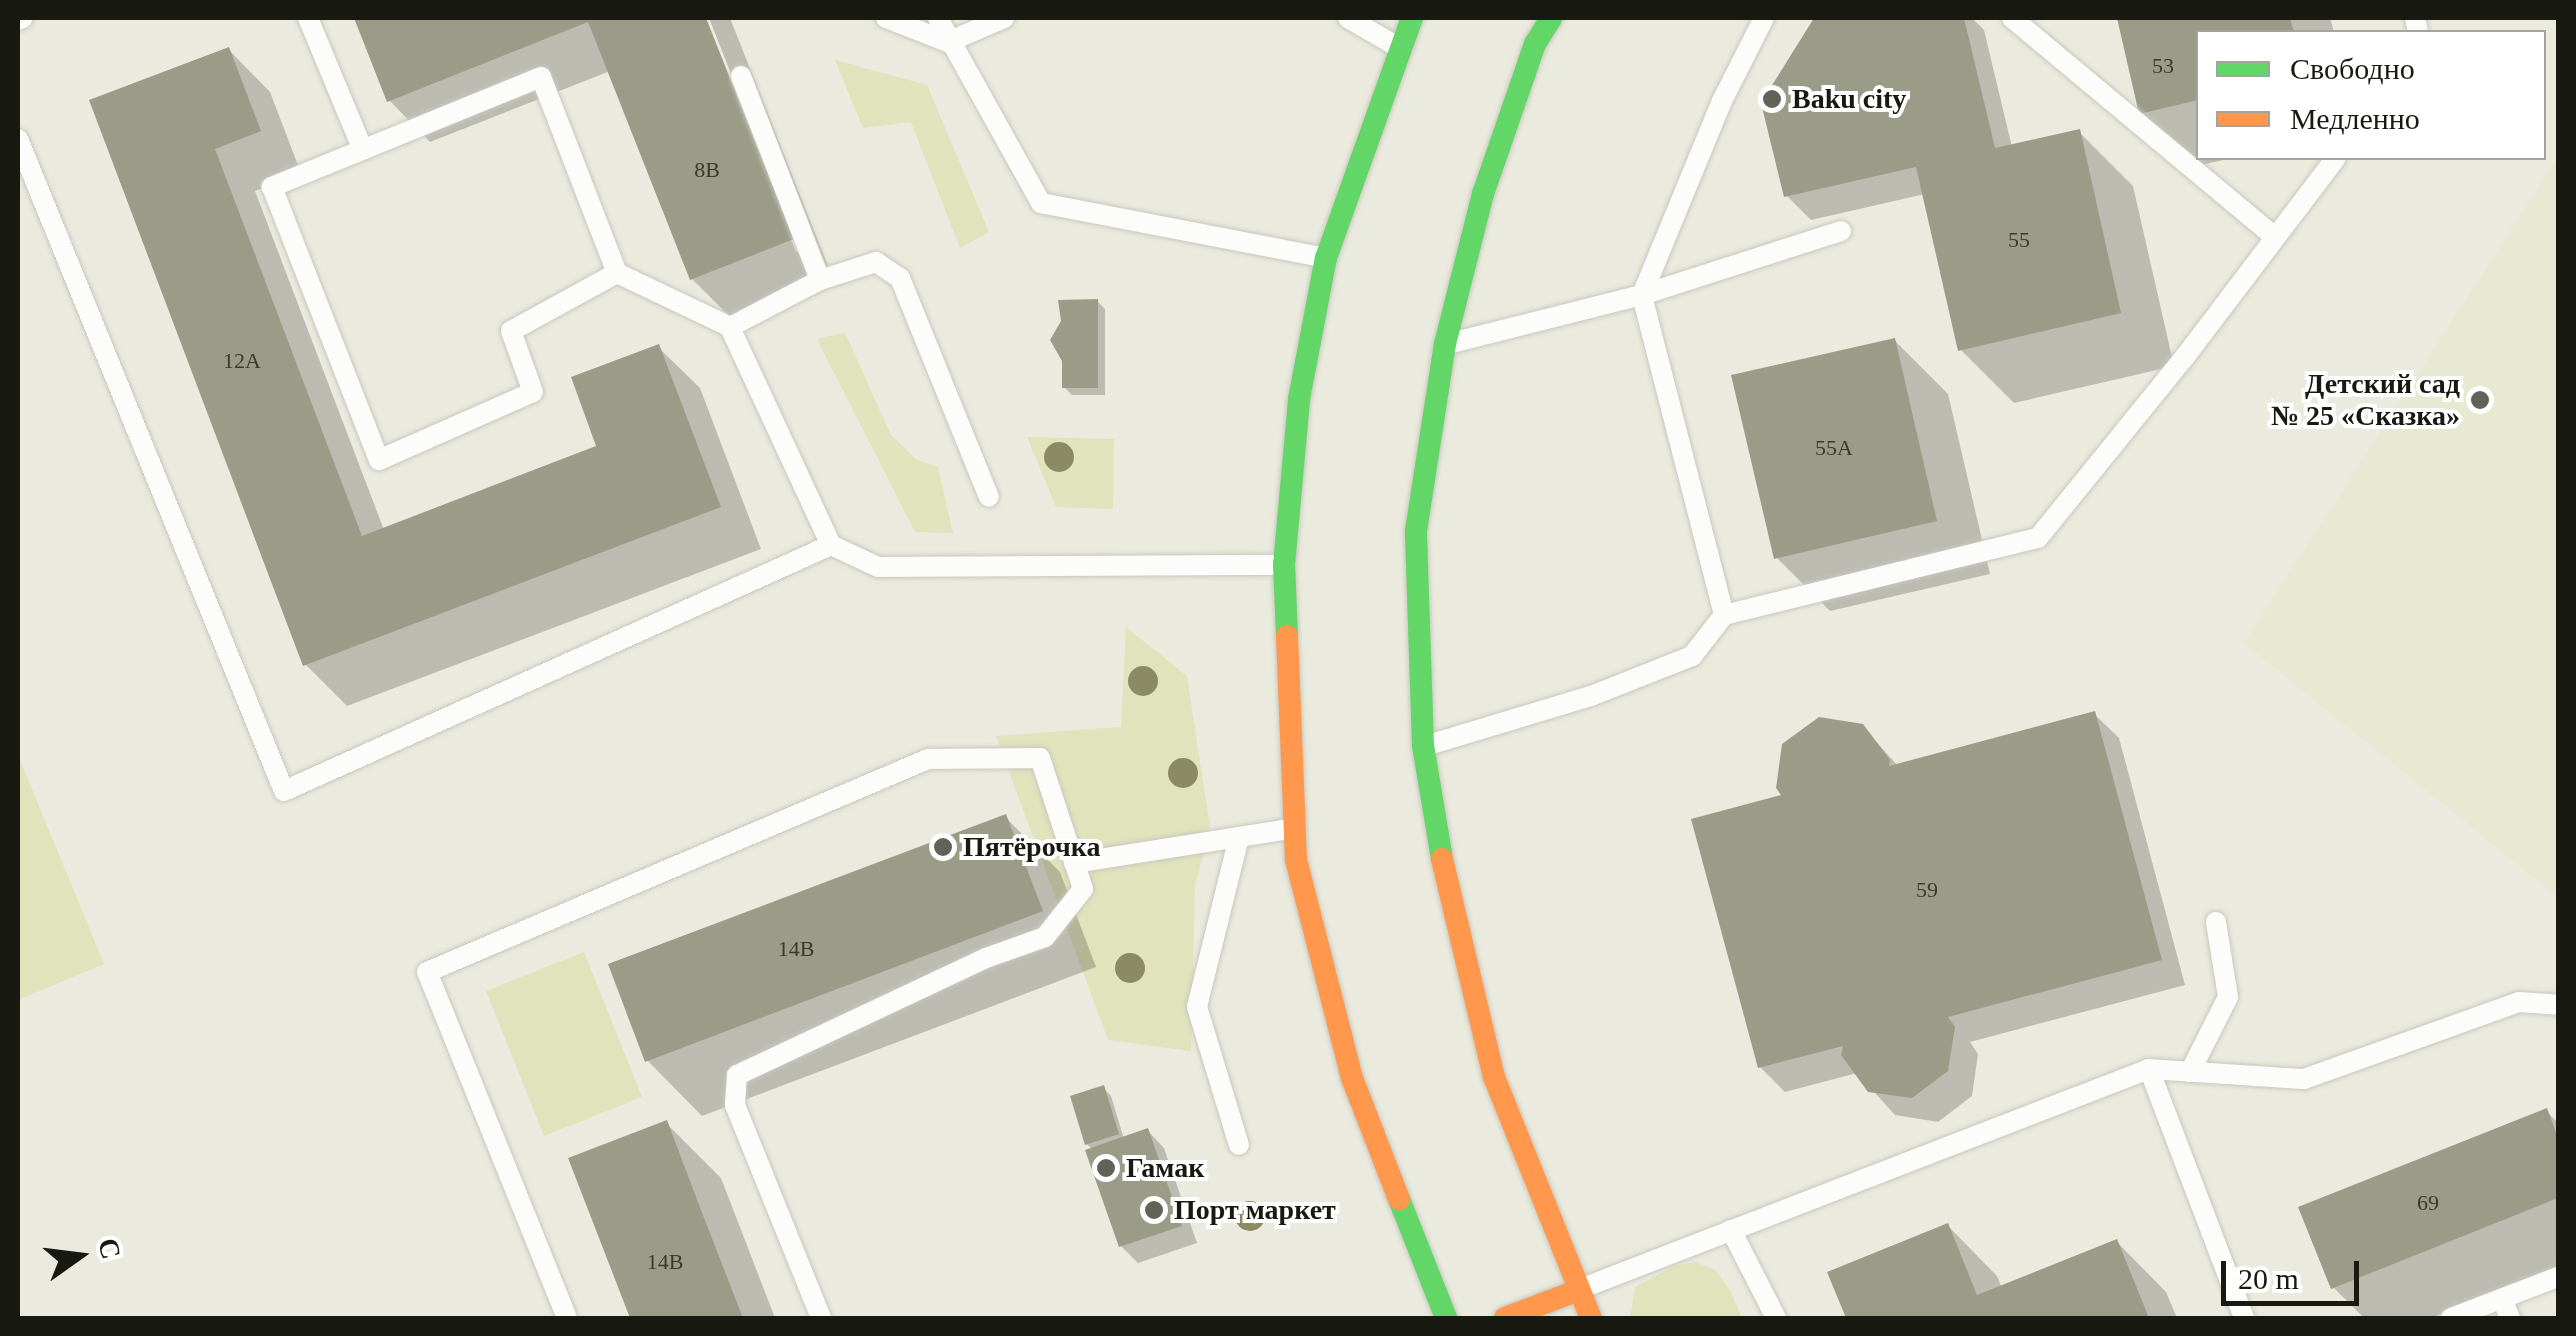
<!DOCTYPE html>
<html>
<head>
<meta charset="utf-8">
<style>
	body { margin:0 }
	#map { position:relative; width:2576px; height:1336px; overflow:hidden; background:#eaeade; font-family:"Times New Roman",serif }
	div>[style] { position:absolute }
	[style*='--x'] { left:calc(var(--x)*1px); top:calc(var(--y)*1px); width:calc(var(--w)*1px); rotate:calc(var(--a)*1deg) }
	.built>* { inset:0; background:#e8e9d2 }
	.green>* { inset:0; background:#e1e3bc }
	.shadow>* { inset:0; background:#0003 }
	.building>* { inset:0; background:#9b9c88 }
	.roads { filter:drop-shadow(0 0 2px #c8c8bf) drop-shadow(0 0 2px #c8c8bf) }
	.lane>* { height:20px; margin:-10px; padding:0 10px; transform-origin:10px; border-radius:10px; background:#fcfcfa }
	.fast>* { height:22px; margin:-11px; padding:0 11px; transform-origin:11px; border-radius:11px; background:#63d668 }
	.slow>* { height:22px; margin:-11px; padding:0 11px; transform-origin:11px; border-radius:11px; background:#ff974d }
	.trees>* { width:30px; height:30px; margin:-15px; border-radius:50%; background:#8a8a64 }
	.dots>* { width:28px; height:28px; translate:-50% -50%; box-sizing:border-box; border:5px solid #fff; border-radius:50% }
	span { translate:-50% -50%; white-space:nowrap; text-align:center; line-height:1.15; -webkit-text-stroke:8px #fff; paint-order:stroke }
	.number-label { font-size:22px; color:#393a2e }
	.number-label span { -webkit-text-stroke-width:0 }
	.poi-label { font-size:28px; color:#181910; font-weight:700 }
	.left { translate:0 -50%; text-align:left }
	.right { translate:-100% -50%; text-align:right }
	.frame { position:absolute; inset:0; border:20px solid #181910; pointer-events:none }
	.legend { position:absolute; left:2196px; top:30px; width:350px; height:130px; box-sizing:border-box; background:#fff; border:2px solid #a3a39f; margin:0; padding:12px 18px; list-style:none; font-size:30px; color:#181910 }
	.legend li { display:flex; align-items:center; gap:20px; height:50px }
	.legend b { width:50px; border:2px solid #a3a39f }
	.north { position:absolute; left:30px; top:1206px; width:100px; height:100px; -webkit-text-stroke:8px #fff; paint-order:stroke; rotate:76deg; font-size:28px; font-weight:700; line-height:40px; text-align:center; color:#181910 }
	.north::after { content:''; display:block; margin:auto; width:35px; height:45px; background:#181910; clip-path:polygon(50% 0,100% 100%,50% 72%,0 100%) }
	.scale { position:absolute; left:2221px; top:1261px; width:138px; height:45px; box-sizing:border-box; border:5px solid #181910; border-top:0; padding-left:12px; font-size:30px; line-height:35px; white-space:nowrap; color:#181910; -webkit-text-stroke:8px #fff; paint-order:stroke }
</style>
</head>
<body>
<div id="map">
	<div class="built">
		<div style="clip-path:polygon(2558px 157px,2558px 897px,2244px 643px)"></div>
	</div>
	<div class="green">
		<div style="clip-path:polygon(835px 60px,927px 85px,989px 232px,960px 248px,911px 122px,863px 128px)"></div>
		<div style="clip-path:polygon(845px 333px,891px 435px,917px 460px,938px 467px,953px 533px,915px 532px,817px 339px)"></div>
		<div style="clip-path:polygon(1027px 437px,1114px 439px,1113px 509px,1056px 507px)"></div>
		<div style="clip-path:polygon(1126px 627px,1187px 676px,1210px 827px,1195px 886px,1191px 1051px,1108px 1040px,996px 736px,1121px 727px)"></div>
		<div style="clip-path:polygon(18px 755px,104px 964px,18px 1000px)"></div>
		<div style="clip-path:polygon(584px 952px,642px 1097px,544px 1136px,486px 991px)"></div>
		<div style="clip-path:polygon(1696px 1262px,1715px 1270px,1730px 1290px,1742px 1318px,1630px 1318px,1635px 1287px,1674px 1266px)"></div>
	</div>
	<div class="shadow">
		<div style="clip-path:polygon(356px 18px,704px 18px,796px 252px,801px 250px,709px 18px,730px 18px,834px 281px,734px 321px,692px 279px,610px 71px,430px 142px,389px 100px)"></div>
		<div style="clip-path:polygon(1817px 18px,1972px 18px,1984px 30px,2012px 147px,2079px 132px,2133px 186px,2174px 366px,2014px 403px,1960px 349px,1925px 194px,1811px 220px,1786px 195px,1764px 103px)"></div>
		<div style="clip-path:polygon(2120px 18px,2330px 18px,2334px 32px,2198px 32px,2198px 158px,2233px 158px,2195px 166px,2141px 112px)"></div>
		<div style="clip-path:polygon(229px 50px,270px 92px,301px 173px,255px 191px,384px 530px,600px 448px,658px 347px,700px 388px,761px 549px,347px 706px,306px 665px,93px 102px)"></div>
		<div style="clip-path:polygon(1097px 301px,1105px 309px,1105px 395px,1072px 395px,1064px 387px,1065px 361px)"></div>
		<div style="clip-path:polygon(1894px 340px,1948px 394px,1990px 574px,1830px 611px,1776px 557px)"></div>
		<div style="clip-path:polygon(2094px 714px,2119px 738px,2185px 985px,1970px 1042px,1978px 1054px,1972px 1096px,1938px 1122px,1895px 1115px,1857px 1073px,1785px 1092px,1760px 1067px,1785px 797px,1862px 726px,1898px 766px)"></div>
		<div style="clip-path:polygon(1005px 817px,1060px 872px,1096px 967px,702px 1116px,647px 1060px)"></div>
		<div style="clip-path:polygon(1103px 1088px,1111px 1096px,1124px 1139px,1148px 1131px,1164px 1148px,1197px 1243px,1138px 1263px,1121px 1246px,1093px 1150px,1087px 1144px)"></div>
		<div style="clip-path:polygon(2546px 1111px,2558px 1123px,2558px 1267px,2431px 1318px,2364px 1318px,2334px 1288px)"></div>
		<div style="clip-path:polygon(666px 1123px,721px 1178px,775px 1318px,633px 1318px,572px 1160px)"></div>
		<div style="clip-path:polygon(1948px 1226px,1997px 1276px,2002px 1288px,2117px 1242px,2166px 1292px,2177px 1318px,1848px 1318px,1830px 1273px)"></div>
	</div>
	<div class="building">
		<div style="clip-path:polygon(354px 18px,706px 18px,794px 239px,690px 280px,588px 22px,387px 102px)"></div>
		<div style="clip-path:polygon(1814px 18px,1964px 18px,1995px 148px,2080px 129px,2121px 313px,1958px 351px,1916px 167px,1784px 197px,1761px 103px)"></div>
		<div style="clip-path:polygon(2117px 18px,2290px 18px,2294px 32px,2198px 32px,2198px 100px,2139px 114px)"></div>
		<div style="clip-path:polygon(229px 47px,261px 131px,215px 149px,362px 536px,596px 446px,571px 377px,659px 344px,721px 507px,303px 666px,89px 100px)"></div>
		<div style="clip-path:polygon(1098px 299px,1098px 388px,1062px 388px,1062px 361px,1050px 340px,1061px 321px,1058px 300px)"></div>
		<div style="clip-path:polygon(1895px 338px,1937px 521px,1774px 559px,1731px 375px)"></div>
		<div style="clip-path:polygon(2095px 711px,2162px 960px,1948px 1017px,1955px 1027px,1948px 1071px,1912px 1098px,1868px 1092px,1841px 1055px,1843px 1046px,1758px 1068px,1691px 819px,1781px 795px,1776px 788px,1782px 744px,1819px 717px,1863px 724px,1890px 760px,1889px 766px)"></div>
		<div style="clip-path:polygon(1006px 814px,1043px 911px,645px 1062px,608px 964px)"></div>
		<div style="clip-path:polygon(1104px 1085px,1119px 1134px,1085px 1145px,1070px 1096px)"></div>
		<div style="clip-path:polygon(2547px 1108px,2558px 1138px,2558px 1198px,2331px 1289px,2298px 1207px)"></div>
		<div style="clip-path:polygon(667px 1120px,699px 1205px,743px 1318px,630px 1318px,568px 1158px)"></div>
		<div style="clip-path:polygon(1148px 1128px,1182px 1226px,1119px 1247px,1085px 1150px)"></div>
		<div style="clip-path:polygon(1948px 1223px,1977px 1295px,2117px 1239px,2149px 1318px,1846px 1318px,1827px 1272px)"></div>
	</div>
	<div class="roads">
		<div class="lane">
			<div style="--x:308;--y:18;--w:141;--a:67.4"></div>
			<div style="--x:886;--y:18;--w:66;--a:21.2"></div>
			<div style="--x:948;--y:42;--w:61;--a:-23.2"></div>
			<div style="--x:938;--y:18;--w:212;--a:60.9"></div>
			<div style="--x:1041;--y:203;--w:290;--a:10.9"></div>
			<div style="--x:1348;--y:18;--w:58;--a:30.1"></div>
			<div style="--x:2012;--y:18;--w:342;--a:39.8"></div>
			<div style="--x:2415;--y:18;--w:14;--a:78"></div>
			<div style="--x:18;--y:20;--w:5;--a:-22"></div>
			<div style="--x:741;--y:76;--w:219;--a:68.8"></div>
			<div style="--x:18;--y:139;--w:704;--a:67.81"></div>
			<div style="--x:284;--y:791;--w:600;--a:-24.21"></div>
			<div style="--x:831;--y:545;--w:240;--a:-114.9"></div>
			<div style="--x:730;--y:327;--w:102;--a:-27.6"></div>
			<div style="--x:820;--y:280;--w:59;--a:-17.8"></div>
			<div style="--x:876;--y:262;--w:29;--a:34"></div>
			<div style="--x:900;--y:278;--w:236;--a:67.9"></div>
			<div style="--x:617;--y:273;--w:210;--a:-111.2"></div>
			<div style="--x:541;--y:77;--w:291;--a:157.8"></div>
			<div style="--x:272;--y:187;--w:293;--a:68.6"></div>
			<div style="--x:379;--y:460;--w:168;--a:-23.8"></div>
			<div style="--x:533;--y:392;--w:65;--a:-109.8"></div>
			<div style="--x:511;--y:331;--w:121;--a:-28.7"></div>
			<div style="--x:617;--y:273;--w:125;--a:25.5"></div>
			<div style="--x:1451;--y:343;--w:197;--a:-14.1"></div>
			<div style="--x:1642;--y:295;--w:209;--a:-17.8"></div>
			<div style="--x:831;--y:545;--w:52;--a:25.1"></div>
			<div style="--x:878;--y:567;--w:406;--a:-0.3"></div>
			<div style="--x:1724;--y:615;--w:323;--a:-13.8"></div>
			<div style="--x:2038;--y:538;--w:232;--a:-51"></div>
			<div style="--x:2184;--y:358;--w:251;--a:-52.8"></div>
			<div style="--x:1425;--y:746;--w:173;--a:-16.8"></div>
			<div style="--x:1591;--y:696;--w:109;--a:-21.6"></div>
			<div style="--x:1692;--y:656;--w:52;--a:-52"></div>
			<div style="--x:1724;--y:615;--w:330;--a:-104.4"></div>
			<div style="--x:1642;--y:295;--w:210;--a:-67.6"></div>
			<div style="--x:1722;--y:101;--w:93;--a:-63.2"></div>
			<div style="--x:1239;--y:837;--w:175;--a:103.9"></div>
			<div style="--x:1197;--y:1007;--w:144;--a:73.1"></div>
			<div style="--x:1074;--y:863;--w:223;--a:-9"></div>
			<div style="--x:2149;--y:1069;--w:267;--a:69.1"></div>
			<div style="--x:2190;--y:1072;--w:84;--a:-63.1"></div>
			<div style="--x:2228;--y:997;--w:76;--a:-99.1"></div>
			<div style="--x:1731;--y:1230;--w:99;--a:62.9"></div>
			<div style="--x:1580;--y:1289;--w:610;--a:-21.14"></div>
			<div style="--x:2149;--y:1069;--w:155;--a:3.7"></div>
			<div style="--x:2304;--y:1079;--w:228;--a:-19.7"></div>
			<div style="--x:2519;--y:1002;--w:39;--a:4"></div>
			<div style="--x:2502;--y:1299;--w:21;--a:67"></div>
			<div style="--x:567;--y:1318;--w:373;--a:-112"></div>
			<div style="--x:427;--y:972;--w:544;--a:-23.03"></div>
			<div style="--x:928;--y:759;--w:112;--a:-0.5"></div>
			<div style="--x:1040;--y:758;--w:138;--a:71.8"></div>
			<div style="--x:1083;--y:889;--w:61;--a:128.4"></div>
			<div style="--x:1045;--y:937;--w:63;--a:160.4"></div>
			<div style="--x:986;--y:958;--w:275;--a:154.8"></div>
			<div style="--x:737;--y:1075;--w:30;--a:94"></div>
			<div style="--x:735;--y:1105;--w:230;--a:68"></div>
			<div style="--x:2451;--y:1318;--w:115;--a:-21"></div>
		</div>
		<div class="fast">
			<div style="--x:1287;--y:636;--w:71;--a:-92.4"></div>
			<div style="--x:1284;--y:565;--w:167;--a:-84.8"></div>
			<div style="--x:1299;--y:399;--w:144;--a:-79.2"></div>
			<div style="--x:1326;--y:258;--w:255;--a:-70.3"></div>
			<div style="--x:1442;--y:859;--w:115;--a:-99.5"></div>
			<div style="--x:1423;--y:746;--w:215;--a:-91.9"></div>
			<div style="--x:1416;--y:531;--w:189;--a:-81.2"></div>
			<div style="--x:1445;--y:344;--w:155;--a:-75.8"></div>
			<div style="--x:1483;--y:194;--w:159;--a:-70.9"></div>
			<div style="--x:1535;--y:44;--w:31;--a:-58"></div>
			<div style="--x:1399;--y:1199;--w:128;--a:68.4"></div>
		</div>
		<div class="slow">
			<div style="--x:1287;--y:636;--w:224;--a:87.7"></div>
			<div style="--x:1296;--y:860;--w:225;--a:75.6"></div>
			<div style="--x:1352;--y:1078;--w:130;--a:68.8"></div>
			<div style="--x:1442;--y:859;--w:224;--a:76.6"></div>
			<div style="--x:1494;--y:1077;--w:260;--a:68.1"></div>
			<div style="--x:1505;--y:1318;--w:79;--a:-20.7"></div>
		</div>
	</div>
	<div class="trees">
		<div style="left:1059px;top:457px"></div>
		<div style="left:1143px;top:681px"></div>
		<div style="left:1183px;top:773px"></div>
		<div style="left:1130px;top:968px"></div>
		<div style="left:1250px;top:1216px"></div>
	</div>
	<div class="dots">
		<div style="left:1772px;top:99px;background:#626258"></div>
		<div style="left:2480px;top:400px;background:#626258"></div>
		<div style="left:943px;top:847px;background:#626258"></div>
		<div style="left:1106px;top:1168px;background:#626258"></div>
		<div style="left:1154px;top:1210px;background:#626258"></div>
	</div>
	<div class="number-label">
		<span style="left:2163px;top:66px">53</span>
		<span style="left:707px;top:170px">8В</span>
		<span style="left:2019px;top:240px">55</span>
		<span style="left:242px;top:361px">12А</span>
		<span style="left:1834px;top:448px">55А</span>
		<span style="left:1927px;top:890px">59</span>
		<span style="left:796px;top:949px">14В</span>
		<span style="left:2428px;top:1203px">69</span>
		<span style="left:665px;top:1262px">14В</span>
	</div>
	<div class="poi-label">
		<span class="left" style="left:1792px;top:99px">Baku city</span>
		<span class="right" style="left:2460px;top:400px">Детский сад<br>№ 25 «Сказка»</span>
		<span class="left" style="left:963px;top:847px">Пятёрочка</span>
		<span class="left" style="left:1126px;top:1168px">Гамак</span>
		<span class="left" style="left:1174px;top:1210px">Порт маркет</span>
	</div>
	<div class="frame"></div>
	<ul class="legend">
	<li><b style="height:12px;background:#63d668"></b>Свободно</li>
	<li><b style="height:12px;background:#ff974d"></b>Медленно</li>
	</ul>
	<div class="north">С</div>
	<div class="scale">20 m</div>
</div>
</body>
</html>
